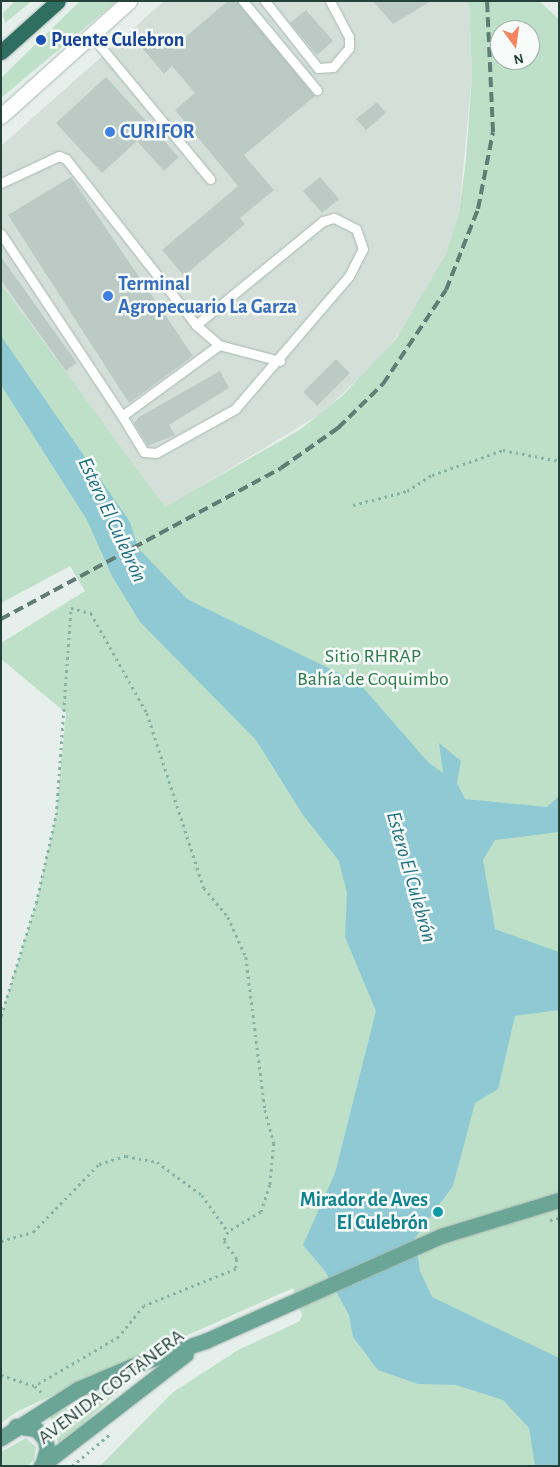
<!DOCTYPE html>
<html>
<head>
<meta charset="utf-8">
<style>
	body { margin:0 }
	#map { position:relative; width:560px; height:1467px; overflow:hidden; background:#e6efeb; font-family:"Alegreya Sans",sans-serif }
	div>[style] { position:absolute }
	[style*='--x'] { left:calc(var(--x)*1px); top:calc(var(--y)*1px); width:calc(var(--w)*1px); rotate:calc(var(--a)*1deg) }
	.built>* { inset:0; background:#d4dfda }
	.green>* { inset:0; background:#bfe0c8 }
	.water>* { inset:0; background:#8ec9d4 }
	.building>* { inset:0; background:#bbcac4 }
	.path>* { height:2.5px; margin-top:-1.25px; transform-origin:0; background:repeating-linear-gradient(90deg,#86b3a5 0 2.5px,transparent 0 6.5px) }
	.roads { filter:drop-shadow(0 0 1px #a8b8b2) drop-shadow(0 0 1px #a8b8b2) }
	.lane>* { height:9px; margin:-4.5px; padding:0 4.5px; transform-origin:4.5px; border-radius:4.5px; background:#fff }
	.street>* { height:15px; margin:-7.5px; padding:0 7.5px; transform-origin:7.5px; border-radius:7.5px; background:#fff }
	.primary>* { height:15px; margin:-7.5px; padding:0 7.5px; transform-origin:7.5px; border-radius:7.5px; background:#6aa596 }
	.highway>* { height:15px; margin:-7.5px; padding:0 7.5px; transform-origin:7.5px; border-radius:7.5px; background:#2f6f62 }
	.rail>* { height:4px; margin-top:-2px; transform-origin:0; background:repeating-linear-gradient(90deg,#5f7d75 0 10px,transparent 0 15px) }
	.dots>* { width:14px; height:14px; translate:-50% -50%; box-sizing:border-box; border:2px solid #f7fbf9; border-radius:50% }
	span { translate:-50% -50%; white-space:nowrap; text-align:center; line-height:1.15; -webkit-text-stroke:5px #f7fbf9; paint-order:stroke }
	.transit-label { font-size:20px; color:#164399; font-weight:700 }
	.left { translate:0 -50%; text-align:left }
	.shop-label { font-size:20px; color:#366cbe; font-weight:700 }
	.park-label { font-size:20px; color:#2d7a4b }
	.culture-label { font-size:20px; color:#0d838f; font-weight:700 }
	.right { translate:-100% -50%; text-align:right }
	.street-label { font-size:20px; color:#24423a }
	.water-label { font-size:21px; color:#1c6f80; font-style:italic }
	.frame { position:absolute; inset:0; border:2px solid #24423a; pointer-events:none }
	.north { position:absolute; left:490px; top:20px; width:50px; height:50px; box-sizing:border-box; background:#f7fbf9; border:1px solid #a3b1ad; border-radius:50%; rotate:166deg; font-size:14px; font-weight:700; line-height:20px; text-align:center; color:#24423a }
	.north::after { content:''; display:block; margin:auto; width:18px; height:22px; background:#f4845f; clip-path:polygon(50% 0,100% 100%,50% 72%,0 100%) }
</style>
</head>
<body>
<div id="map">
	<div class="built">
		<div style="clip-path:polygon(164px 1px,469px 1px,472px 74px,459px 212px,445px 256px,412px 317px,379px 359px,322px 413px,165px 508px,1px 284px,1px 146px)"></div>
	</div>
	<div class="green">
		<div style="clip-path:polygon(15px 1px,32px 1px,5px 23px,3px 13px)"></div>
		<div style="clip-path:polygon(80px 1px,117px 1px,1px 98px,1px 78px)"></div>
		<div style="clip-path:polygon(evenodd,469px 1px,539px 1px,559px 19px,559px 1466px,100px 1466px,172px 1393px,238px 1350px,300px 1321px,302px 1315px,293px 1288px,18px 1411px,1px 1423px,1px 1016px,36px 903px,56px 815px,66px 713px,1px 659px,1px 643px,85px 591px,70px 566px,1px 603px,1px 284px,165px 507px,301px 429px,342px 396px,396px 339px,445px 256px,459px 212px,466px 160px,472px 74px,469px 1px,500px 30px,530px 30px,530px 60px,500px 60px,500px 30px)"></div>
		<div style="clip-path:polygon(136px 1375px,79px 1428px,58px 1443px,50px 1416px)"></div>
		<div style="clip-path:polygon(26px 1438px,36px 1447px,34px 1460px,27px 1466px,1px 1466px,1px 1452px)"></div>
	</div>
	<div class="water">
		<div style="clip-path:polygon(1px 336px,130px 522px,138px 548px,187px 599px,359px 683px,428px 762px,443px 773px,439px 743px,461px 761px,457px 783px,465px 799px,547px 807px,559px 796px,559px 832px,495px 840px,483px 860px,495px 929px,559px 952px,559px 1010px,515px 1016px,498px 1089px,475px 1103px,453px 1186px,415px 1238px,420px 1271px,432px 1297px,559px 1358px,559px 1466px,535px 1466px,529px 1428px,503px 1400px,456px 1385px,418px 1384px,378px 1370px,353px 1337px,349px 1315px,325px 1271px,303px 1245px,335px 1173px,376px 1011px,345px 937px,347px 893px,339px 861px,303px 815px,256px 740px,140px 622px,112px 576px,87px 520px,1px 385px)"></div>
	</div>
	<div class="building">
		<div style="clip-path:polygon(228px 1px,237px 1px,315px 96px,244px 155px,274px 190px,240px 218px,245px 224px,184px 276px,162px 250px,238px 186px,175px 110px,195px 93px,172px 66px,164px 74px,142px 48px,158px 34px,171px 49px)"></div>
		<div style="clip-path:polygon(373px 1px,431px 1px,393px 24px)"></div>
		<div style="clip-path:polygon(306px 10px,333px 41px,317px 55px,290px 23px)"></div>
		<div style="clip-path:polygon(106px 77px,179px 157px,164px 171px,137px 141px,102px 173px,56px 123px)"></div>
		<div style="clip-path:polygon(377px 102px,386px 113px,366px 130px,356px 119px)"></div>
		<div style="clip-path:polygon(71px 177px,193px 356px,129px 403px,8px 215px)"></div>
		<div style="clip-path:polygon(320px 177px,339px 199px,322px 213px,303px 191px)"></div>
		<div style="clip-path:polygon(1px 257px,77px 363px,66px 371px,1px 280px)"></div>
		<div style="clip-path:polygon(336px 359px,350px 373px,317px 406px,303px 392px)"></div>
		<div style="clip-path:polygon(220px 371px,229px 388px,169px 425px,175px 435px,148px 446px,134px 423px,139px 417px)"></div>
	</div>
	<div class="path">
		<div style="--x:353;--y:505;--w:56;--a:-14.5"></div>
		<div style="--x:407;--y:491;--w:30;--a:-33"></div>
		<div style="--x:432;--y:475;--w:75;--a:-19.4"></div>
		<div style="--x:503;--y:450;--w:57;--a:11.1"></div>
		<div style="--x:1;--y:1016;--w:118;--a:-72.8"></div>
		<div style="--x:36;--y:903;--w:90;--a:-77.2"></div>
		<div style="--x:56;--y:815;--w:208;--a:-85.9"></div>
		<div style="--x:71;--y:608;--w:21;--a:14"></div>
		<div style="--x:91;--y:613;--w:115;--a:60.8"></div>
		<div style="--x:147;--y:713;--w:184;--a:72"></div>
		<div style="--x:204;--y:888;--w:38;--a:50"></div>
		<div style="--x:228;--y:917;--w:44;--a:65.8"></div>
		<div style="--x:246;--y:957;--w:154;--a:82.9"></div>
		<div style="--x:265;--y:1110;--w:34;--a:75"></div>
		<div style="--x:274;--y:1143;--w:42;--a:95.4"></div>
		<div style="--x:270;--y:1185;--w:28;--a:108"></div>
		<div style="--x:261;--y:1212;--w:39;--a:149"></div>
		<div style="--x:228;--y:1232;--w:10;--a:114"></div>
		<div style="--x:224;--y:1241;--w:22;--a:54"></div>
		<div style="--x:237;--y:1259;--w:10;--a:96"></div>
		<div style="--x:236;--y:1269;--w:99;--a:158.1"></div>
		<div style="--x:144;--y:1306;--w:40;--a:129"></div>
		<div style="--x:119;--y:1337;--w:97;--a:149.7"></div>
		<div style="--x:550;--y:1220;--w:9;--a:-13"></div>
		<div style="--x:1;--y:1241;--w:33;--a:-16"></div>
		<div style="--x:33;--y:1232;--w:95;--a:-45.9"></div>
		<div style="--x:99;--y:1164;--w:28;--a:-17"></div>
		<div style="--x:126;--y:1156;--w:32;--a:11"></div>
		<div style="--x:157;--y:1162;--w:56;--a:36.3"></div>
		<div style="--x:202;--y:1195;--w:45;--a:54.9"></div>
		<div style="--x:1;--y:1375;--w:36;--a:18"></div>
		<div style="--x:35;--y:1386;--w:10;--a:45"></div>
		<div style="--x:72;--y:1466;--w:50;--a:-40.1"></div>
	</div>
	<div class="roads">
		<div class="lane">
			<div style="--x:243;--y:1;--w:116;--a:50.3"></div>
			<div style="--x:265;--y:1;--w:85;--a:51.7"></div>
			<div style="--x:318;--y:68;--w:15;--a:-4"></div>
			<div style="--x:333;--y:67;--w:25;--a:-50"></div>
			<div style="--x:349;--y:48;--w:11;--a:-90"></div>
			<div style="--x:349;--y:37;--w:41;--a:-117.8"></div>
			<div style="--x:91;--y:35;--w:187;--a:50.4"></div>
			<div style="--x:1;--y:183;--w:64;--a:-25"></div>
			<div style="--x:59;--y:156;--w:8;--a:23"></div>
			<div style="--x:66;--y:159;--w:211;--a:51.9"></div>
			<div style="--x:196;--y:325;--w:30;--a:41"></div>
			<div style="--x:219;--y:345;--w:120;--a:143.8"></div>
			<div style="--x:122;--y:416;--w:219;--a:-123.6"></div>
			<div style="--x:219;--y:345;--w:63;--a:14.7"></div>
			<div style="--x:122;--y:416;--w:42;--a:58.6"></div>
			<div style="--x:144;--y:452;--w:12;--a:5"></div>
			<div style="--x:156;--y:453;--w:90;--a:-29.1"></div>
			<div style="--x:235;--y:409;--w:175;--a:-49.4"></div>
			<div style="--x:349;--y:276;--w:30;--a:-63"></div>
			<div style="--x:363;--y:249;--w:21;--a:-109"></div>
			<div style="--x:356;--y:229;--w:25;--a:-153"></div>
			<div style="--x:334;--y:218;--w:11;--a:165"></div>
			<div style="--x:323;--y:221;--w:164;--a:140.7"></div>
		</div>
		<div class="street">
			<div style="--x:1;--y:116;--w:172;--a:-41.9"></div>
		</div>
		<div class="primary">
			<div style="--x:16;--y:1426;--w:20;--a:9"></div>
			<div style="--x:36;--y:1429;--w:13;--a:48"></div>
			<div style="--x:45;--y:1439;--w:10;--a:79"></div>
			<div style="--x:47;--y:1449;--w:17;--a:107"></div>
			<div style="--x:1;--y:1438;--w:91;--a:-32.5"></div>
			<div style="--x:78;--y:1389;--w:59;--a:-23.1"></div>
			<div style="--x:132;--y:1366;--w:77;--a:-18.9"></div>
			<div style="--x:205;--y:1341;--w:258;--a:-24"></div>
			<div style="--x:441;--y:1236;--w:123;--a:-17"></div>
			<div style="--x:41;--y:1466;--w:183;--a:-37.7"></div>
		</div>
		<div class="highway">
			<div style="--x:1;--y:52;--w:76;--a:-41.8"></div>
		</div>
	</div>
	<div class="rail">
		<div style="--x:1;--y:619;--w:318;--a:-28.3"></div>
		<div style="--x:281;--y:468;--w:70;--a:-35.1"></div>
		<div style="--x:338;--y:428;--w:63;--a:-44.4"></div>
		<div style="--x:383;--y:384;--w:113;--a:-56.2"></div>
		<div style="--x:446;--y:290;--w:87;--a:-68.4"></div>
		<div style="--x:478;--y:209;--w:78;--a:-79"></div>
		<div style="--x:493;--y:132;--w:131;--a:-92.6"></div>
	</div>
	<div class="dots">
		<div style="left:41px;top:40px;background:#1a4fb4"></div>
		<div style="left:110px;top:132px;background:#3f7fe0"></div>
		<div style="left:108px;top:296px;background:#3f7fe0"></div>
		<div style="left:438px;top:1212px;background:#0f9aa8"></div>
	</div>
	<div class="transit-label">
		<span class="left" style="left:51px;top:40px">Puente Culebron</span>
	</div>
	<div class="shop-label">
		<span class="left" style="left:120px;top:132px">CURIFOR</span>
		<span class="left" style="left:118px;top:296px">Terminal<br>Agropecuario La Garza</span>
	</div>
	<div class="park-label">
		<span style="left:373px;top:668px">Sitio RHRAP<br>Bahía de Coquimbo</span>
	</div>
	<div class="culture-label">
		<span class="right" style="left:428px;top:1212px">Mirador de Aves<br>El Culebrón</span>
	</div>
	<div class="street-label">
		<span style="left:111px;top:1387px;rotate:-37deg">AVENIDA COSTANERA</span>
	</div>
	<div class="water-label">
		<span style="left:112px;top:520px;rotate:65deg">Estero El Culebrón</span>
		<span style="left:411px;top:877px;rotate:74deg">Estero El Culebrón</span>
	</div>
	<div class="frame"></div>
	<div class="north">N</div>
</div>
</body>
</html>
